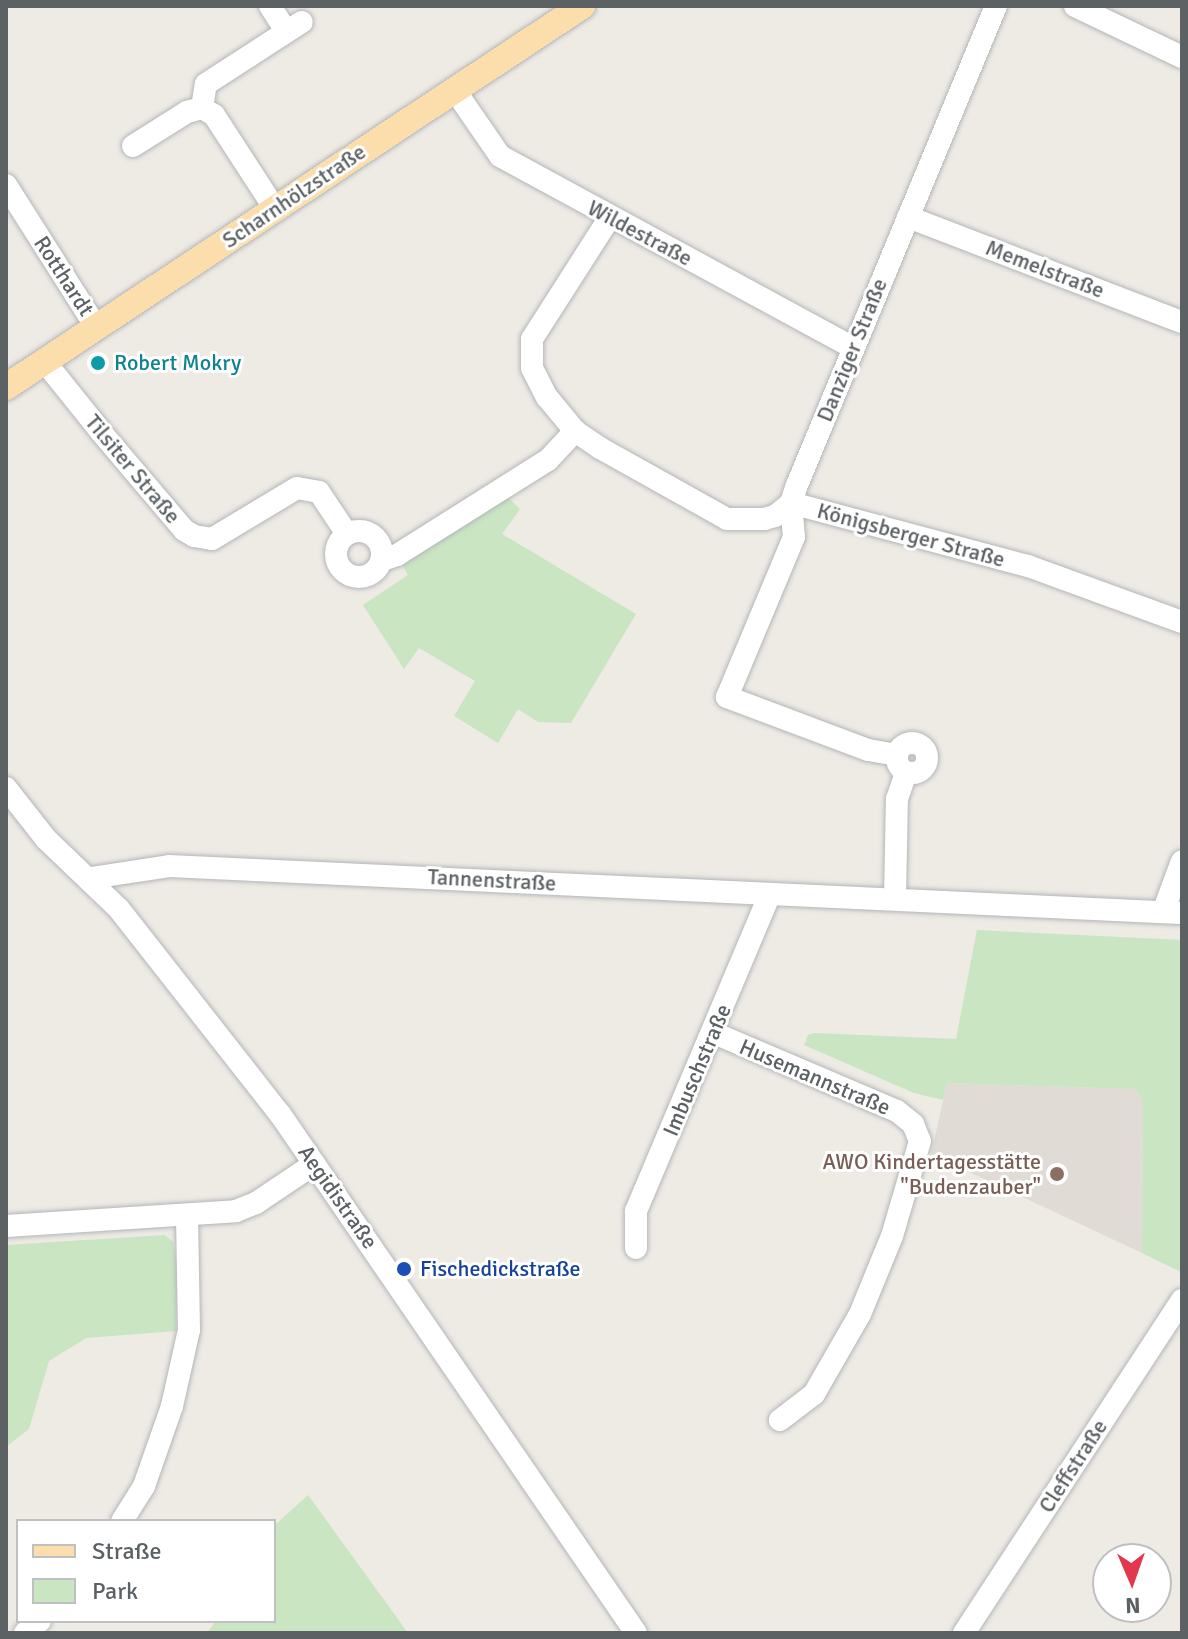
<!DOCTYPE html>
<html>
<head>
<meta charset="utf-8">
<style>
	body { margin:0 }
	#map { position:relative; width:1188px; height:1639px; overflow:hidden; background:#eeeae4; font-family:Signika,sans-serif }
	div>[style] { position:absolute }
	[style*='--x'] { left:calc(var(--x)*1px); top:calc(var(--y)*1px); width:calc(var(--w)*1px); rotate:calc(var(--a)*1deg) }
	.education>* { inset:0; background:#e1dbd5 }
	.green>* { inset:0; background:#c9e5c2 }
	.roads { filter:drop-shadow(0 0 2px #b2b6b9) drop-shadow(0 0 2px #b2b6b9) }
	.minor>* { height:22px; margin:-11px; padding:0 11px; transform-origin:11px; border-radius:11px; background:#fff }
	.minor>.ring { margin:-11px; padding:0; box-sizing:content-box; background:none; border:22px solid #fff; border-radius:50% }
	.major>* { height:26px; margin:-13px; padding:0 13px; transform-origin:13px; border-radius:13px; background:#fcdeac }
	.dots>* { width:22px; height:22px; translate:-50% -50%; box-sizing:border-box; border:4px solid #fff; border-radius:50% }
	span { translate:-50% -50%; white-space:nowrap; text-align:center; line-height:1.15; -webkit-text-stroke:6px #fff; paint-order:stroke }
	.street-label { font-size:22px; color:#5c6164 }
	.culture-label { font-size:22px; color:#0d838f }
	.left { translate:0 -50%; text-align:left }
	.education-label { font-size:22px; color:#785e54 }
	.right { translate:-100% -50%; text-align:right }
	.transit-label { font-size:22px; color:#164399 }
	.frame { position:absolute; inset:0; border:8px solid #5c6164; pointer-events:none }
	.legend { position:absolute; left:16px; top:1519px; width:260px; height:104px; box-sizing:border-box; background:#fff; border:2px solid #bec0c1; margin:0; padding:10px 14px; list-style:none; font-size:24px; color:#5c6164 }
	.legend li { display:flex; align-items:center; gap:16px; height:40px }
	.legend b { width:40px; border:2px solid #bec0c1 }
	.north { position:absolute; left:1092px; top:1543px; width:80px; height:80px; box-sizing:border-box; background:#fff; border:2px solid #bec0c1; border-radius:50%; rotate:178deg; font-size:22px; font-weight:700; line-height:32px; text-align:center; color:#5c6164 }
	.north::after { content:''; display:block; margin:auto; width:28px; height:36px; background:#e2374d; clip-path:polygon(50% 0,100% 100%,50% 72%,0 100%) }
</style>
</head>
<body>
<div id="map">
	<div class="education">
		<div style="clip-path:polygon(947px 1083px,1135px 1089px,1143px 1101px,1142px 1253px,931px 1154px)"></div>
	</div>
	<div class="green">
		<div style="clip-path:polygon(504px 494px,520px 509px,502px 534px,636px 614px,571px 723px,538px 722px,518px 709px,498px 743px,454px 716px,475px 681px,419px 648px,404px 669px,363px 605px,408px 575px,400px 561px)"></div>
		<div style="clip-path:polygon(977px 930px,1182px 940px,1182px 1269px,1179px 1271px,1142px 1253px,1143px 1101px,1135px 1089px,947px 1083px,943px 1100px,914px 1093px,804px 1045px,808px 1035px,814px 1033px,956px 1039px)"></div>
		<div style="clip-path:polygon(165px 1235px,173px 1242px,177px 1266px,176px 1331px,86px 1338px,49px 1361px,29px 1429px,6px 1447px,6px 1245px)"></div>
		<div style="clip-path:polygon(308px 1495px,408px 1633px,207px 1633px,216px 1621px,274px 1621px,274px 1526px)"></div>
	</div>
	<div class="roads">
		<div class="minor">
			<div style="--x:270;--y:6;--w:30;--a:57"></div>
			<div style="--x:1075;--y:6;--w:119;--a:25.5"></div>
			<div style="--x:454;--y:89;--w:81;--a:55.5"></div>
			<div style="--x:500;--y:156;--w:400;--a:28.5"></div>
			<div style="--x:133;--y:146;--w:64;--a:-32.2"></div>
			<div style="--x:187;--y:112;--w:16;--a:-15"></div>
			<div style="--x:6;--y:185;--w:168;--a:57.6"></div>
			<div style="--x:275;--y:209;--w:112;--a:-123"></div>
			<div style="--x:214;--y:115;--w:14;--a:-150"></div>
			<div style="--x:202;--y:108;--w:24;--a:-81"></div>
			<div style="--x:206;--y:84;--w:114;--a:-32.9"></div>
			<div style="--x:610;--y:217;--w:145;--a:122.6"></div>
			<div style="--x:532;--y:339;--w:29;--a:90"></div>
			<div style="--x:532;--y:368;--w:33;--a:63"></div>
			<div style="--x:547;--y:397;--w:44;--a:50.5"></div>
			<div style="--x:575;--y:431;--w:30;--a:34"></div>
			<div style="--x:600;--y:448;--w:145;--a:29.2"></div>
			<div style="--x:727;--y:519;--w:37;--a:0"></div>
			<div style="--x:764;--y:519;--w:11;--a:-15"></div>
			<div style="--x:775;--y:516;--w:21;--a:-39"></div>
			<div style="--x:908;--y:217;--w:293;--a:21"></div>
			<div style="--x:45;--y:362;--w:90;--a:51.3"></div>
			<div style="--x:101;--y:432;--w:128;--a:49.7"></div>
			<div style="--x:184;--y:530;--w:12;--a:31"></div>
			<div style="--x:194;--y:536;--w:18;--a:9"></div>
			<div style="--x:212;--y:539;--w:99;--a:-31"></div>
			<div style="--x:297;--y:488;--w:22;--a:10"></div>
			<div style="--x:319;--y:492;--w:50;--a:56.3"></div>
			<div style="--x:791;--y:503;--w:245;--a:14.9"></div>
			<div style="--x:1028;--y:566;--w:164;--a:20"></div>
			<div class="ring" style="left:336px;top:531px;width:24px;height:24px"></div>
			<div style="--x:382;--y:560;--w:16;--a:-18"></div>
			<div style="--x:397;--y:555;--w:178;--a:-32.2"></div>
			<div style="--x:548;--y:460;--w:40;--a:-47"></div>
			<div class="ring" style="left:897px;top:743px;width:8px;height:8px"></div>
			<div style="--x:897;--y:755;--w:29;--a:-170"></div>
			<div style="--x:868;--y:750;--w:151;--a:-159.4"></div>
			<div style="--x:727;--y:697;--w:173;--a:-67.3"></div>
			<div style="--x:794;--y:537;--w:34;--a:-95"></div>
			<div style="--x:791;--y:503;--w:19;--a:-72"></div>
			<div style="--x:797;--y:485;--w:519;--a:-67.44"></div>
			<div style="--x:6;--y:788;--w:65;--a:51.9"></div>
			<div style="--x:46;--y:839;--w:101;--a:43.8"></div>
			<div style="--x:119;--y:909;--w:261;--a:51.9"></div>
			<div style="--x:280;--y:1114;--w:629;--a:55.55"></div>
			<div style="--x:91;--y:878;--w:79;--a:-8.7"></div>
			<div style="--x:169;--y:866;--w:1014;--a:2.66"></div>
			<div style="--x:895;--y:899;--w:100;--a:-88.9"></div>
			<div style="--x:897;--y:799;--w:28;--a:-71"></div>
			<div style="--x:1163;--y:912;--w:54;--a:-69.6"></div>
			<div style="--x:714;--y:1033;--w:199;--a:23.1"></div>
			<div style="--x:897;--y:1111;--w:21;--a:39"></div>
			<div style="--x:913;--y:1124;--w:18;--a:68"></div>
			<div style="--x:920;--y:1141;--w:99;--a:106.4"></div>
			<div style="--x:892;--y:1236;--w:84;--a:112.3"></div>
			<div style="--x:860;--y:1314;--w:92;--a:119.9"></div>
			<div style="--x:814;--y:1394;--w:43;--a:142.6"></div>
			<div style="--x:6;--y:1226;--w:230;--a:-3.7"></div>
			<div style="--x:236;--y:1211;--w:22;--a:-22"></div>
			<div style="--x:256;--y:1203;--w:70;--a:-33.9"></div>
			<div style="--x:636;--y:1248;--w:37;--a:-90"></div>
			<div style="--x:636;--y:1211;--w:344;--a:-67.1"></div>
			<div style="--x:122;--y:1521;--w:41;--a:-57.8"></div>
			<div style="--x:144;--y:1486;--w:85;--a:-70.7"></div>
			<div style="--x:172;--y:1406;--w:78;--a:-77.4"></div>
			<div style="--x:189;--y:1330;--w:114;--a:-91"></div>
			<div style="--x:25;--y:1633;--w:19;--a:-39"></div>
			<div style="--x:964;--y:1633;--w:398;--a:-56.8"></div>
		</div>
		<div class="major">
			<div style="--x:6;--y:387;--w:691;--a:-33.48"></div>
		</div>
	</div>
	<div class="dots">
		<div style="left:98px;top:363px;background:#0f9aa8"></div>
		<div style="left:1057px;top:1174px;background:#8d6e63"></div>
		<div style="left:404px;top:1269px;background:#1a4fb4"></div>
	</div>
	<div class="street-label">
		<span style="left:294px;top:196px;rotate:-34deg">Scharnhölzstraße</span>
		<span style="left:640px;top:233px;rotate:28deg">Wildestraße</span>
		<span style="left:1045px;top:269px;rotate:21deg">Memelstraße</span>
		<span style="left:64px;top:276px;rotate:57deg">Rotthardt</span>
		<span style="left:852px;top:350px;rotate:-68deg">Danziger Straße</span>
		<span style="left:133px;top:469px;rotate:50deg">Tilsiter Straße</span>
		<span style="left:911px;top:535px;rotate:15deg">Königsberger Straße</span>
		<span style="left:492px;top:880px;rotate:3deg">Tannenstraße</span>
		<span style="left:697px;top:1070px;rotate:-67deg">Imbuschstraße</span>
		<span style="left:815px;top:1077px;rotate:23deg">Husemannstraße</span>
		<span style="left:338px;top:1197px;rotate:55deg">Aegidistraße</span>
		<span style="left:1073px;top:1466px;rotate:-57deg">Cleffstraße</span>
	</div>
	<div class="culture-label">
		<span class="left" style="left:114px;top:363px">Robert Mokry</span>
	</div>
	<div class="education-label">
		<span class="right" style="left:1041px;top:1174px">AWO Kindertagesstätte<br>"Budenzauber"</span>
	</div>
	<div class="transit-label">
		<span class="left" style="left:420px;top:1269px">Fischedickstraße</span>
	</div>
	<div class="frame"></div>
	<ul class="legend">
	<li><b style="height:10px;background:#fcdeac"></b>Straße</li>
	<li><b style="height:22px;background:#c9e5c2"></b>Park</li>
	</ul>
	<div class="north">N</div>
</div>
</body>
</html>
